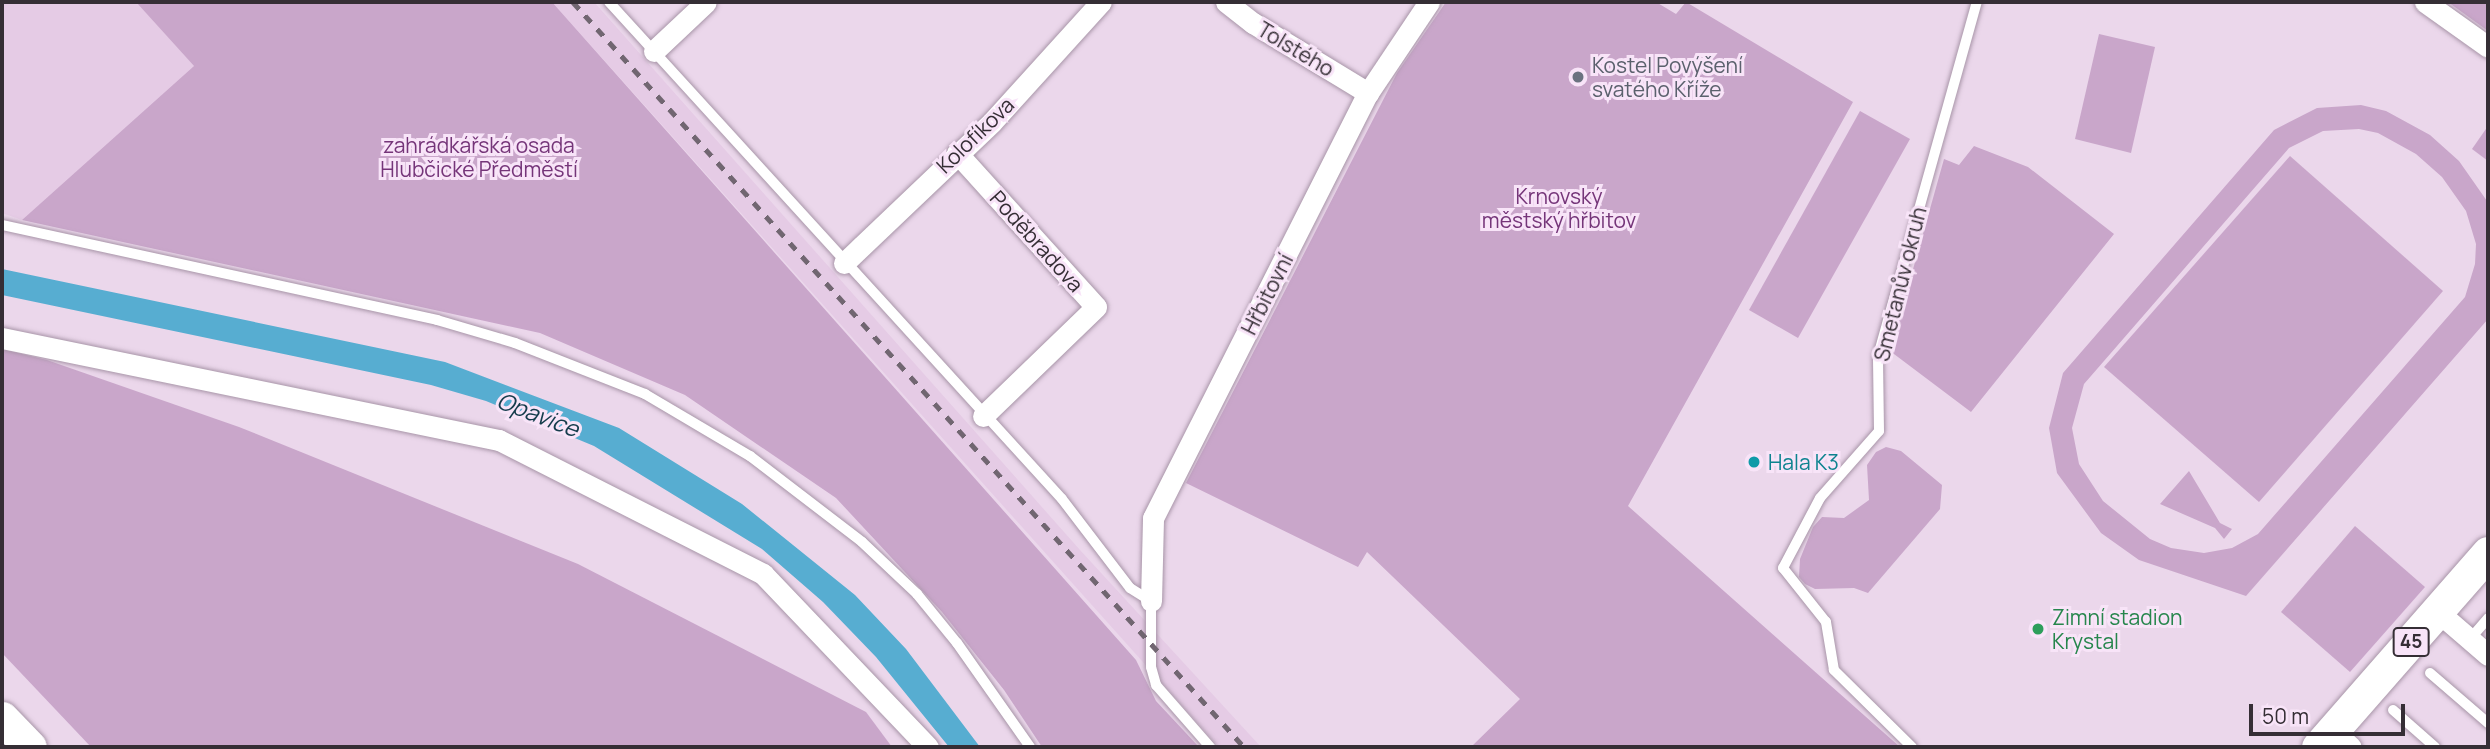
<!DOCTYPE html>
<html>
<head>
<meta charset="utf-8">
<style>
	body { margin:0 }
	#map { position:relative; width:2490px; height:749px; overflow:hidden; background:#ebd7eb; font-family:Manrope,sans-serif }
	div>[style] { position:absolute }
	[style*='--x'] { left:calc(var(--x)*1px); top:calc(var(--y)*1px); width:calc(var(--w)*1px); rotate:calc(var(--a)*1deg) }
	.built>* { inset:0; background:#e5cbe5 }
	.green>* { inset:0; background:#c9a6ca }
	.water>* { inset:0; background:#57add1 }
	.roads { filter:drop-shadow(0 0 2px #a895a8) drop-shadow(0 0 2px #a895a8) }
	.service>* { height:10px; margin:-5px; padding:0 5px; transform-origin:5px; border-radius:5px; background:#fff }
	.minor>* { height:21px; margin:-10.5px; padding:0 10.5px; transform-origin:10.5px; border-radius:10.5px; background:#fff }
	.primary>* { height:33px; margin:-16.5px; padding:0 16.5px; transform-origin:16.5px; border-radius:16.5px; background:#fff }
	.rail>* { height:5px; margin-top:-2.5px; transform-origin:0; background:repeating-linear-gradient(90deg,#716671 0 9px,transparent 0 18px) }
	.dots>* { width:19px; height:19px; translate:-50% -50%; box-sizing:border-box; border:4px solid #f8e4f8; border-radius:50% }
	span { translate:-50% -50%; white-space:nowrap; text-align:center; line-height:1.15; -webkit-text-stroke:6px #f8e4f8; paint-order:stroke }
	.shield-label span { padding:2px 5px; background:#f8e4f8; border:2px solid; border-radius:5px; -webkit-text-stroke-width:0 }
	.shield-label { font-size:19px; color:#352e35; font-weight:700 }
	.street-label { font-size:21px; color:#352e35 }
	.worship-label { font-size:21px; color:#5b616d }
	.left { translate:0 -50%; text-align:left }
	.park-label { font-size:21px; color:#753579 }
	.culture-label { font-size:21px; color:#0d838f }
	.leisure-label { font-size:21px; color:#27864d }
	.water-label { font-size:23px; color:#153c4c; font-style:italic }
	.frame { position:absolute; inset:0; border:4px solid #352e35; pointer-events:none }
	.scale { position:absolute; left:2249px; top:704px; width:156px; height:32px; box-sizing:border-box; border:4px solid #352e35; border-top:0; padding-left:9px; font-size:21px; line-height:24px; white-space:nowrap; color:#352e35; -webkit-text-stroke:5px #f8e4f8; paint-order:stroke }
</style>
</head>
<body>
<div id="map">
	<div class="built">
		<div style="clip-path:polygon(2px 2px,136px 2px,194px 66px,22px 220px,2px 213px)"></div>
		<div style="clip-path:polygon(552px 2px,594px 2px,1080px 550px,1261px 747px,1219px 747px)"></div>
	</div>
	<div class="green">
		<div style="clip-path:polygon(136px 2px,552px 2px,1136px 660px,1156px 701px,1199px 747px,1042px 747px,1004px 690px,942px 612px,836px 498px,685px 395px,540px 333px,22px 220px,194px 66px)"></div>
		<div style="clip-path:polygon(1446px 2px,1656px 2px,1676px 14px,1686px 2px,1853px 102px,1628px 506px,1900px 747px,1471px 747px,1520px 699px,1367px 552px,1358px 567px,1186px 483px,1397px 73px)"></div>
		<div style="clip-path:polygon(2448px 2px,2488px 2px,2488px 31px)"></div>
		<div style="clip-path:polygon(2099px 34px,2155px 47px,2131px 153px,2075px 139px)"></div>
		<div style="clip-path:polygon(evenodd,2361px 105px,2386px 111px,2430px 135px,2459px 161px,2487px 201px,2488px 319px,2246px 596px,2139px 560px,2101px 533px,2057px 473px,2049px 428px,2063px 373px,2274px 130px,2317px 108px,2361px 105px,2359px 129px,2378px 133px,2416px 154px,2442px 177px,2466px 211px,2476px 244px,2475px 264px,2465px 297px,2258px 534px,2232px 548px,2204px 553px,2171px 548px,2150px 539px,2103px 501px,2079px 464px,2072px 428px,2084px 384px,2289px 148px,2323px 131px,2359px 129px)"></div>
		<div style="clip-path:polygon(1860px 111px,1910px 139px,1798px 338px,1749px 310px)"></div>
		<div style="clip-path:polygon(2488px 126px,2488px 161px,2472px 149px)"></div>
		<div style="clip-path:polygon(1974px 146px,2028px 167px,2114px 234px,1971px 412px,1890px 351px,1944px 159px,1959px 165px)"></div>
		<div style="clip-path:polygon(2290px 156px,2443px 291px,2259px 502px,2104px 367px)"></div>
		<div style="clip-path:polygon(2px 349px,47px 360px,239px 427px,578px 564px,866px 712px,892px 747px,91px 747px,2px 653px)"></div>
		<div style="clip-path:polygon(1886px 447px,1901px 451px,1942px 485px,1940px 509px,1868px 593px,1854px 588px,1815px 589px,1805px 584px,1799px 577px,1800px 559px,1813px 527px,1822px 517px,1844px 518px,1869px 500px,1867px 465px,1876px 452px)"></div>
		<div style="clip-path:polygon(2189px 471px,2220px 523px,2232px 529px,2224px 539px,2215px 528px,2160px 504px)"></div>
		<div style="clip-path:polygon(2355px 526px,2425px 587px,2350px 672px,2281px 612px)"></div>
	</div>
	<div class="water">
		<div style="clip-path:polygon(2px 269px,445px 362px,619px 428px,742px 504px,855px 595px,906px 649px,980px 747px,949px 747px,876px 657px,823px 602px,762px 549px,594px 446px,486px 401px,431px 385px,2px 295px)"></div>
	</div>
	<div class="roads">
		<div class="service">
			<div style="--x:609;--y:2;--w:672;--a:47.65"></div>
			<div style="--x:1062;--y:499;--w:112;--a:52.6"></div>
			<div style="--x:1130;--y:588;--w:25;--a:32"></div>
			<div style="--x:1151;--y:601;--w:66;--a:90"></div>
			<div style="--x:1151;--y:667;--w:19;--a:74"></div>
			<div style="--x:1156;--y:685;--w:82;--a:48.9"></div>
			<div style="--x:2;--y:225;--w:445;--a:12.3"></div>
			<div style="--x:437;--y:320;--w:81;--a:16.4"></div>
			<div style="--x:515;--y:343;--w:140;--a:21.4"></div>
			<div style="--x:645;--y:394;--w:122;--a:30.6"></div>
			<div style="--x:750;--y:456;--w:141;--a:37.5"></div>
			<div style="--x:862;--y:542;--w:76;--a:43.4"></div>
			<div style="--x:917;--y:594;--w:63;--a:50.8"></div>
			<div style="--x:957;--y:643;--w:127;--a:54.9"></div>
			<div style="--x:2470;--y:639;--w:28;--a:-49"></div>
			<div style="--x:2430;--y:673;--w:77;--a:40.8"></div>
			<div style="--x:2393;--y:710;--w:56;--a:41.4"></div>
			<div style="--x:1912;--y:747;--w:110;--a:-135.4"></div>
			<div style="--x:1834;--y:670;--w:49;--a:-99.5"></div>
			<div style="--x:1826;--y:622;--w:69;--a:-128.5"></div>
			<div style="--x:1783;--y:568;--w:79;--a:-62.1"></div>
			<div style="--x:1820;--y:498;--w:89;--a:-48.6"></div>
			<div style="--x:1879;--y:431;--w:75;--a:-90.8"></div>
			<div style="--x:1878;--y:356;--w:368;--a:-74.4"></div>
		</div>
		<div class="minor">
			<div style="--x:1226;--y:2;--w:34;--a:38"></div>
			<div style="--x:1253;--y:23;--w:135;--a:31.3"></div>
			<div style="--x:2425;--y:2;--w:77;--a:35.5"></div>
			<div style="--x:654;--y:51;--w:71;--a:-43.3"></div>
			<div style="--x:957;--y:153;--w:207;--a:47.9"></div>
			<div style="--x:1096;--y:307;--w:157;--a:136"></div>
			<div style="--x:844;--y:263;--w:204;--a:-43.6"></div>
			<div style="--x:992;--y:122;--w:162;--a:-47.8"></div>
			<div style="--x:2;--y:338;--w:507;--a:11.6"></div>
			<div style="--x:499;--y:440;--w:296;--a:26.9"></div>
			<div style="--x:763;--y:574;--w:239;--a:46.4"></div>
			<div style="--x:1151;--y:601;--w:83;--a:-88.6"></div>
			<div style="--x:1153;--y:518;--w:476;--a:-63.2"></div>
			<div style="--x:1368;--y:93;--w:110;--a:-56.2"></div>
			<div style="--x:2437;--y:611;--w:67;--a:40.8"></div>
			<div style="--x:2332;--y:730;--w:25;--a:42"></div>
		</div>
		<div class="primary">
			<div style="--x:2;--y:718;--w:40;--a:46"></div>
			<div style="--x:2318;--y:747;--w:258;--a:-48.8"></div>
		</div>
	</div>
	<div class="rail">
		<div style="--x:573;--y:2;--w:1003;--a:47.99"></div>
	</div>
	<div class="dots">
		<div style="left:1578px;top:77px;background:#6b7280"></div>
		<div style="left:1754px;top:462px;background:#0f9aa8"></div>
		<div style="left:2038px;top:629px;background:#2e9e5b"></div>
	</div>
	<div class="shield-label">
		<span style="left:2411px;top:642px">45</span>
	</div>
	<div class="street-label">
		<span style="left:1296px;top:49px;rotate:31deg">Tolstého</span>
		<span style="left:975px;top:135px;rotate:-44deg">Kolofíkova</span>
		<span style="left:1037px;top:241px;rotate:48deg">Poděbradova</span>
		<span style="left:1900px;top:284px;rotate:-76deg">Smetanův okruh</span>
		<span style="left:1267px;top:294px;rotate:-63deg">Hřbitovní</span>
	</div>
	<div class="worship-label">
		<span class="left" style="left:1592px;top:77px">Kostel Povýšení<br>svatého Kříže</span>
	</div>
	<div class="park-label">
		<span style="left:479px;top:157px">zahrádkářská osada<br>Hlubčické Předměstí</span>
		<span style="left:1559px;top:208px">Krnovský<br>městský hřbitov</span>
	</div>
	<div class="culture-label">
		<span class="left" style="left:1768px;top:462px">Hala K3</span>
	</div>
	<div class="leisure-label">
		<span class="left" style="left:2052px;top:629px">Zimní stadion<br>Krystal</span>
	</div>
	<div class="water-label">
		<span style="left:538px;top:414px;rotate:21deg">Opavice</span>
	</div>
	<div class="frame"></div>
	<div class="scale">50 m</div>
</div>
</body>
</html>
